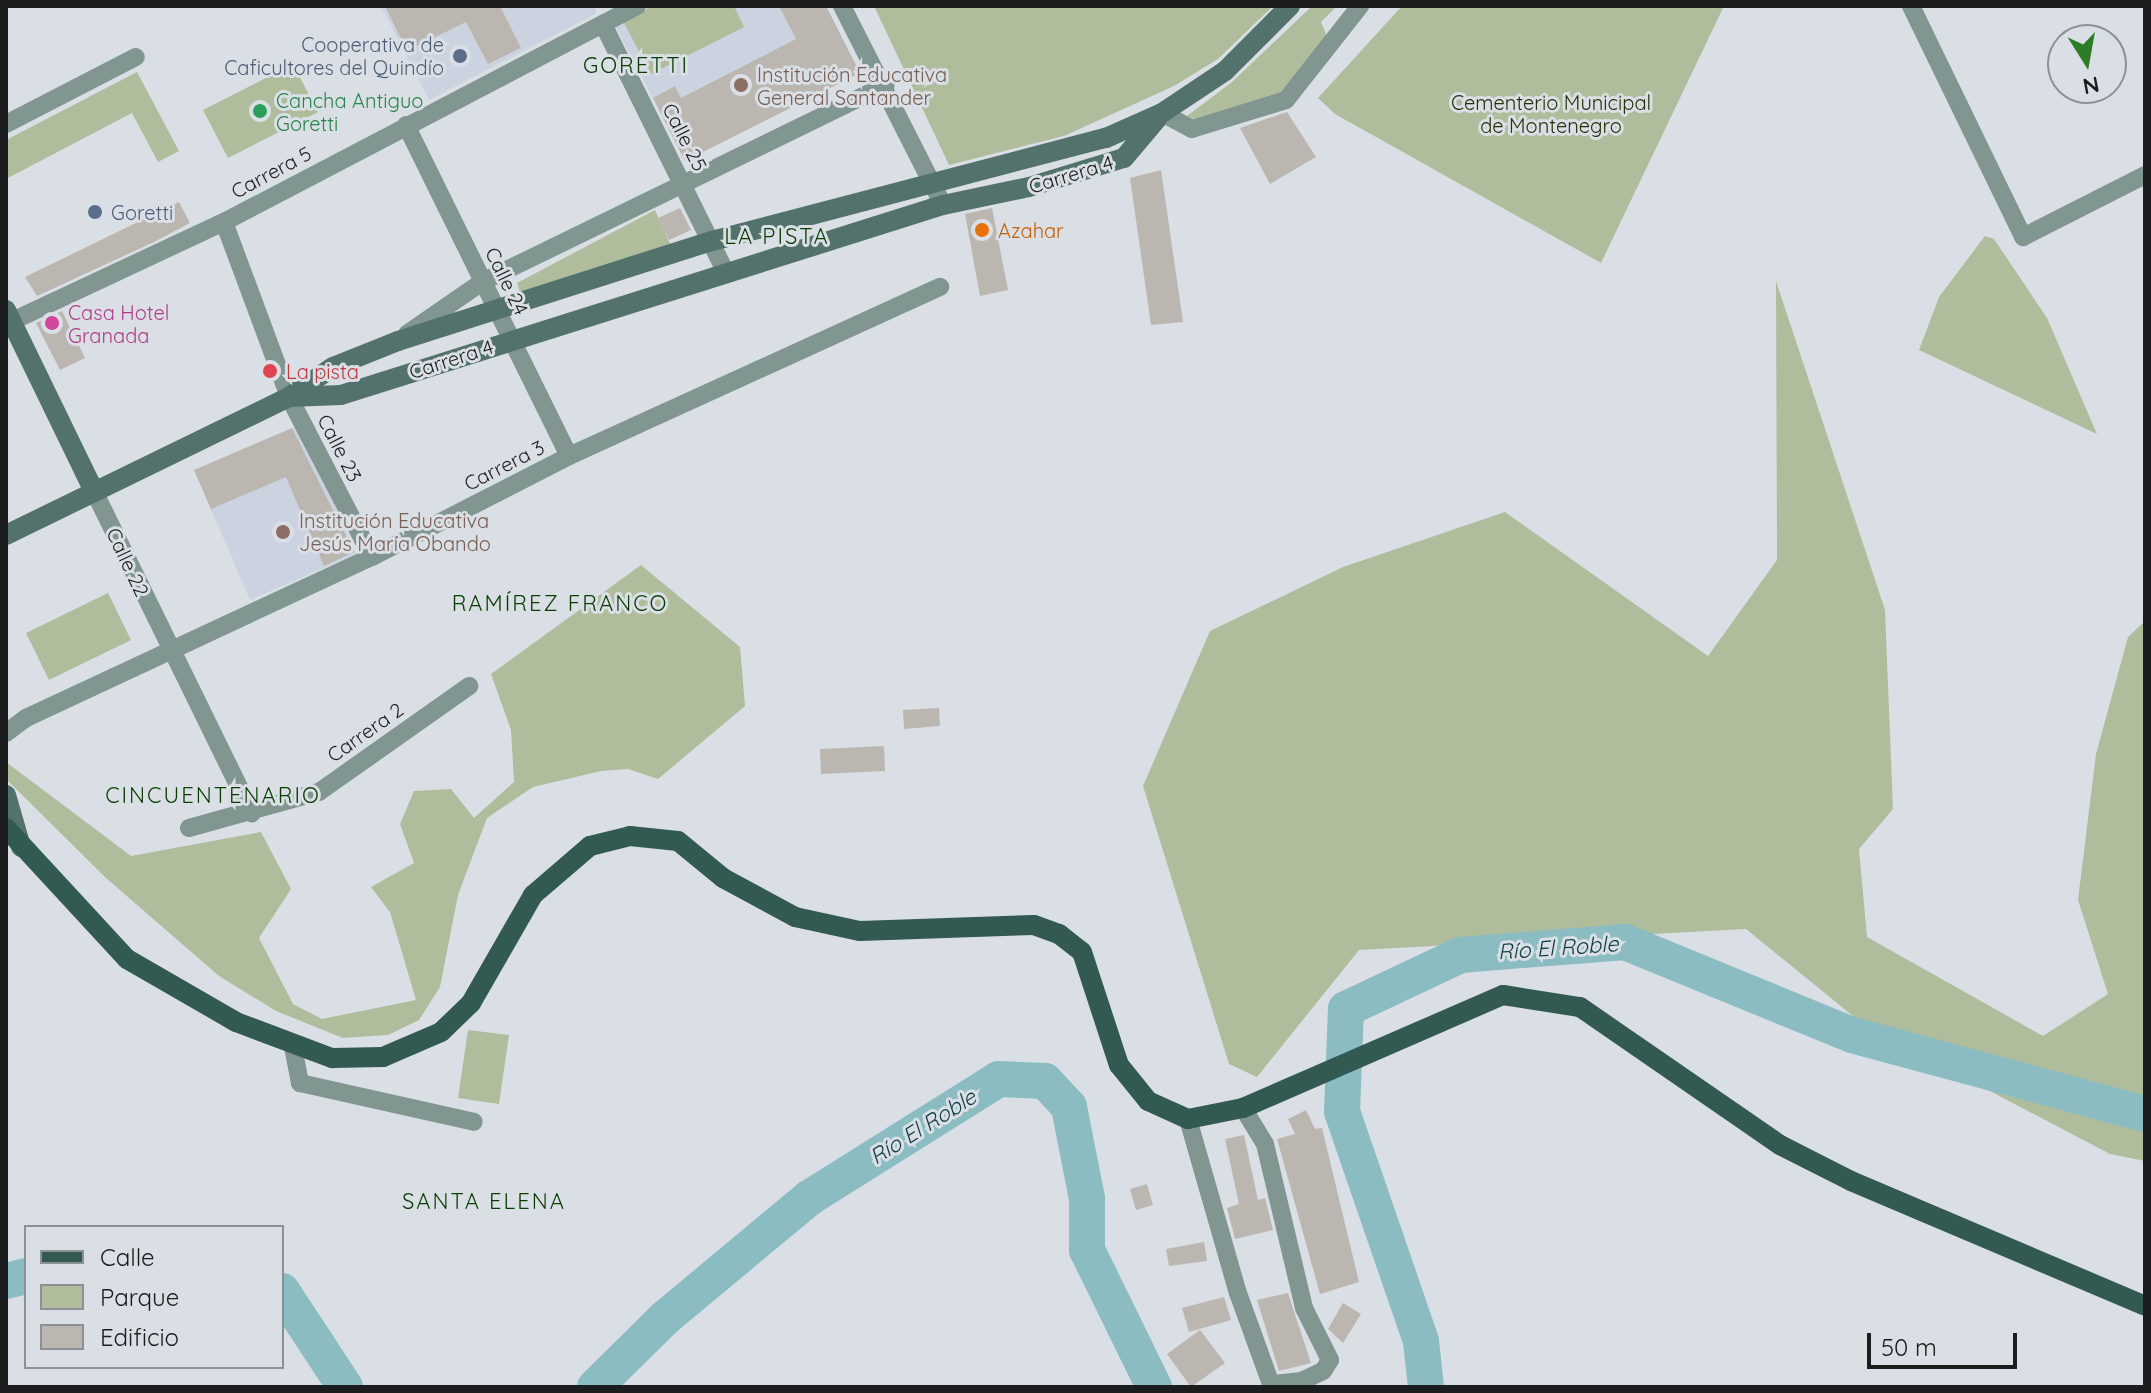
<!DOCTYPE html>
<html>
<head>
<meta charset="utf-8">
<style>
	body { margin:0 }
	#map { position:relative; width:2151px; height:1393px; overflow:hidden; background:#dadfe5; font-family:Quicksand,sans-serif }
	div>[style] { position:absolute }
	[style*='--x'] { left:calc(var(--x)*1px); top:calc(var(--y)*1px); width:calc(var(--w)*1px); rotate:calc(var(--a)*1deg) }
	.built>* { inset:0; background:#cad3df }
	.green>* { inset:0; background:#afbd9c }
	.river>* { height:36px; margin:-18px; padding:0 18px; transform-origin:18px; border-radius:18px; background:#8abcc2 }
	.building>* { inset:0; background:#bcb6b1 }
	.street>* { height:18px; margin:-9px; padding:0 9px; transform-origin:9px; border-radius:9px; background:#819591 }
	.secondary>* { height:20px; margin:-10px; padding:0 10px; transform-origin:10px; border-radius:10px; background:#54726c }
	.primary>* { height:20px; margin:-10px; padding:0 10px; transform-origin:10px; border-radius:10px; background:#325952 }
	.dots>* { width:22px; height:22px; translate:-50% -50%; box-sizing:border-box; border:4px solid #dadfe5; border-radius:50% }
	span { translate:-50% -50%; white-space:nowrap; text-align:center; line-height:1.15; -webkit-text-stroke:6px #dadfe5; paint-order:stroke }
	.service-label { font-size:20px; color:#4e5e75 }
	.right { translate:-100% -50%; text-align:right }
	.left { translate:0 -50%; text-align:left }
	.education-label { font-size:20px; color:#785e54 }
	.leisure-label { font-size:20px; color:#27864d }
	.park-label { font-size:20px; color:#243207 }
	.street-label { font-size:20px; color:#1a1c1e }
	.food-label { font-size:20px; color:#c56008 }
	.hotel-label { font-size:20px; color:#b23c85 }
	.health-label { font-size:20px; color:#be3a42 }
	.neighbourhood-label { font-size:22px; color:#093d04; letter-spacing:2px }
	.water-label { font-size:22px; color:#0d3d42; font-style:italic }
	.frame { position:absolute; inset:0; border:8px solid #1a1c1e; pointer-events:none }
	.legend { position:absolute; left:24px; top:1225px; width:260px; height:144px; box-sizing:border-box; background:#dadfe5; border:2px solid #8d9195; margin:0; padding:10px 14px; list-style:none; font-size:24px; color:#1a1c1e }
	.legend li { display:flex; align-items:center; gap:16px; height:40px }
	.legend b { width:40px; border:2px solid #8d9195 }
	.north { position:absolute; left:2047px; top:24px; width:80px; height:80px; box-sizing:border-box; background:#dadfe5; border:2px solid #8d9195; border-radius:50%; rotate:169deg; font-size:22px; font-weight:700; line-height:32px; text-align:center; color:#1a1c1e }
	.north::after { content:''; display:block; margin:auto; width:28px; height:36px; background:#2e7c26; clip-path:polygon(50% 0,100% 100%,50% 72%,0 100%) }
	.scale { position:absolute; left:1867px; top:1333px; width:150px; height:36px; box-sizing:border-box; border:4px solid #1a1c1e; border-top:0; padding-left:10px; font-size:24px; line-height:28px; white-space:nowrap; color:#1a1c1e; -webkit-text-stroke:6px #dadfe5; paint-order:stroke }
</style>
</head>
<body>
<div id="map">
	<div class="built">
		<div style="clip-path:polygon(381px 6px,593px 6px,597px 13px,429px 100px)"></div>
		<div style="clip-path:polygon(638px 6px,826px 6px,860px 73px,685px 161px,612px 19px)"></div>
		<div style="clip-path:polygon(300px 425px,356px 554px,250px 600px,194px 470px)"></div>
	</div>
	<div class="green">
		<div style="clip-path:polygon(653px 6px,734px 6px,744px 27px,651px 74px,623px 21px)"></div>
		<div style="clip-path:polygon(874px 6px,1273px 6px,1218px 59px,1174px 86px,1064px 136px,949px 165px)"></div>
		<div style="clip-path:polygon(1312px 6px,1337px 6px,1321px 22px,1328px 39px,1277px 96px,1196px 120px,1187px 116px,1232px 82px)"></div>
		<div style="clip-path:polygon(1402px 6px,1724px 6px,1601px 263px,1335px 114px,1318px 98px)"></div>
		<div style="clip-path:polygon(293px 64px,318px 112px,228px 158px,203px 110px)"></div>
		<div style="clip-path:polygon(137px 72px,179px 151px,158px 162px,132px 113px,6px 179px,6px 140px)"></div>
		<div style="clip-path:polygon(655px 210px,670px 244px,520px 293px,517px 283px)"></div>
		<div style="clip-path:polygon(1985px 236px,1994px 239px,2047px 318px,2097px 434px,1919px 350px,1939px 297px)"></div>
		<div style="clip-path:polygon(1776px 281px,1885px 610px,1893px 809px,1859px 849px,1867px 937px,2043px 1036px,2108px 994px,2078px 900px,2096px 754px,2128px 637px,2145px 621px,2145px 1161px,2110px 1154px,1864px 1025px,1746px 929px,1359px 950px,1257px 1077px,1229px 1064px,1143px 786px,1210px 631px,1343px 567px,1505px 512px,1708px 656px,1777px 560px)"></div>
		<div style="clip-path:polygon(641px 565px,740px 647px,745px 706px,658px 779px,628px 769px,601px 771px,533px 787px,487px 818px,458px 895px,440px 987px,419px 1020px,388px 1035px,343px 1038px,276px 1011px,219px 976px,106px 878px,6px 779px,6px 762px,131px 856px,261px 832px,291px 889px,259px 938px,293px 1004px,322px 1019px,416px 1000px,390px 912px,371px 887px,414px 863px,400px 824px,414px 791px,451px 789px,474px 818px,514px 782px,511px 730px,491px 674px)"></div>
		<div style="clip-path:polygon(108px 593px,131px 640px,49px 680px,26px 633px)"></div>
		<div style="clip-path:polygon(468px 1030px,509px 1035px,499px 1104px,458px 1098px)"></div>
	</div>
	<div class="river">
		<div style="--x:6;--y:1281;--w:21;--a:-14"></div>
		<div style="--x:282;--y:1291;--w:115;--a:56.7"></div>
		<div style="--x:595;--y:1387;--w:98;--a:-44.6"></div>
		<div style="--x:665;--y:1318;--w:187;--a:-39.8"></div>
		<div style="--x:809;--y:1198;--w:224;--a:-32.1"></div>
		<div style="--x:999;--y:1079;--w:46;--a:2.5"></div>
		<div style="--x:1045;--y:1081;--w:35;--a:47"></div>
		<div style="--x:1069;--y:1107;--w:94;--a:78.9"></div>
		<div style="--x:1087;--y:1199;--w:51;--a:90"></div>
		<div style="--x:1087;--y:1250;--w:153;--a:63.9"></div>
		<div style="--x:1426;--y:1387;--w:46;--a:-96.2"></div>
		<div style="--x:1421;--y:1341;--w:242;--a:-109"></div>
		<div style="--x:1342;--y:1112;--w:103;--a:-87.8"></div>
		<div style="--x:1346;--y:1009;--w:126;--a:-25.3"></div>
		<div style="--x:1460;--y:955;--w:166;--a:-4.5"></div>
		<div style="--x:1625;--y:942;--w:245;--a:22.3"></div>
		<div style="--x:1852;--y:1035;--w:303;--a:15.1"></div>
	</div>
	<div class="building">
		<div style="clip-path:polygon(385px 6px,500px 6px,521px 48px,488px 64px,466px 22px,407px 51px)"></div>
		<div style="clip-path:polygon(779px 6px,826px 6px,860px 73px,685px 161px,653px 98px,675px 86px,681px 98px,796px 39px)"></div>
		<div style="clip-path:polygon(1287px 112px,1316px 157px,1270px 184px,1240px 128px)"></div>
		<div style="clip-path:polygon(1161px 170px,1183px 322px,1151px 325px,1130px 178px)"></div>
		<div style="clip-path:polygon(179px 202px,190px 223px,154px 242px,37px 296px,25px 277px)"></div>
		<div style="clip-path:polygon(680px 208px,691px 230px,669px 240px,658px 218px)"></div>
		<div style="clip-path:polygon(992px 208px,1008px 290px,980px 296px,965px 214px)"></div>
		<div style="clip-path:polygon(62px 311px,85px 358px,60px 370px,36px 323px)"></div>
		<div style="clip-path:polygon(292px 428px,354px 552px,324px 566px,286px 477px,211px 509px,194px 470px)"></div>
		<div style="clip-path:polygon(939px 708px,940px 726px,904px 729px,903px 710px)"></div>
		<div style="clip-path:polygon(884px 746px,885px 771px,821px 774px,820px 749px)"></div>
		<div style="clip-path:polygon(1306px 1110px,1315px 1129px,1322px 1128px,1359px 1282px,1320px 1294px,1277px 1139px,1295px 1134px,1288px 1119px)"></div>
		<div style="clip-path:polygon(1244px 1135px,1258px 1200px,1265px 1198px,1273px 1230px,1235px 1239px,1227px 1208px,1239px 1204px,1225px 1139px)"></div>
		<div style="clip-path:polygon(1147px 1184px,1153px 1205px,1136px 1210px,1130px 1189px)"></div>
		<div style="clip-path:polygon(1204px 1242px,1207px 1261px,1169px 1266px,1166px 1249px)"></div>
		<div style="clip-path:polygon(1288px 1293px,1311px 1363px,1279px 1371px,1257px 1300px)"></div>
		<div style="clip-path:polygon(1224px 1297px,1231px 1320px,1189px 1332px,1182px 1308px)"></div>
		<div style="clip-path:polygon(1343px 1303px,1361px 1314px,1343px 1343px,1328px 1329px)"></div>
		<div style="clip-path:polygon(1200px 1330px,1225px 1363px,1191px 1387px,1167px 1354px)"></div>
	</div>
	<div class="street">
		<div style="--x:842;--y:6;--w:223;--a:63.1"></div>
		<div style="--x:1911;--y:6;--w:257;--a:64.1"></div>
		<div style="--x:2023;--y:237;--w:137;--a:-26.9"></div>
		<div style="--x:603;--y:24;--w:275;--a:63.7"></div>
		<div style="--x:1162;--y:113;--w:34;--a:28"></div>
		<div style="--x:1192;--y:129;--w:98;--a:-17.1"></div>
		<div style="--x:1286;--y:100;--w:120;--a:-51.8"></div>
		<div style="--x:6;--y:124;--w:146;--a:-27.3"></div>
		<div style="--x:406;--y:125;--w:369;--a:63.8"></div>
		<div style="--x:224;--y:222;--w:187;--a:69.6"></div>
		<div style="--x:289;--y:397;--w:180;--a:62.6"></div>
		<div style="--x:6;--y:324;--w:241;--a:-25.1"></div>
		<div style="--x:224;--y:222;--w:466;--a:-27.6"></div>
		<div style="--x:407;--y:334;--w:91;--a:-34.7"></div>
		<div style="--x:482;--y:282;--w:449;--a:-26"></div>
		<div style="--x:94;--y:491;--w:359;--a:63.9"></div>
		<div style="--x:6;--y:733;--w:25;--a:-37"></div>
		<div style="--x:26;--y:718;--w:382;--a:-25"></div>
		<div style="--x:372;--y:557;--w:221;--a:-27.1"></div>
		<div style="--x:569;--y:456;--w:408;--a:-24.5"></div>
		<div style="--x:189;--y:828;--w:135;--a:-15.5"></div>
		<div style="--x:319;--y:792;--w:184;--a:-35.2"></div>
		<div style="--x:293;--y:1047;--w:37;--a:79"></div>
		<div style="--x:300;--y:1083;--w:178;--a:12.6"></div>
		<div style="--x:1243;--y:1108;--w:42;--a:58.6"></div>
		<div style="--x:1265;--y:1144;--w:169;--a:76.6"></div>
		<div style="--x:1304;--y:1308;--w:58;--a:63.4"></div>
		<div style="--x:1330;--y:1360;--w:13;--a:122"></div>
		<div style="--x:1323;--y:1371;--w:23;--a:155"></div>
		<div style="--x:1302;--y:1381;--w:31;--a:174"></div>
		<div style="--x:1188;--y:1119;--w:181;--a:74"></div>
		<div style="--x:1238;--y:1293;--w:100;--a:70.1"></div>
	</div>
	<div class="secondary">
		<div style="--x:6;--y:310;--w:201;--a:64.1"></div>
		<div style="--x:290;--y:397;--w:51;--a:-2.2"></div>
		<div style="--x:341;--y:395;--w:631;--a:-17.52"></div>
		<div style="--x:943;--y:205;--w:88;--a:-11.8"></div>
		<div style="--x:1029;--y:187;--w:99;--a:-17"></div>
		<div style="--x:1124;--y:158;--w:51;--a:-49.8"></div>
		<div style="--x:6;--y:535;--w:315;--a:-26"></div>
		<div style="--x:289;--y:397;--w:53;--a:-34.3"></div>
		<div style="--x:333;--y:367;--w:70;--a:-21.8"></div>
		<div style="--x:398;--y:341;--w:330;--a:-17.7"></div>
		<div style="--x:712;--y:241;--w:407;--a:-14.7"></div>
		<div style="--x:1106;--y:138;--w:61;--a:-24.1"></div>
		<div style="--x:1162;--y:113;--w:76;--a:-33.7"></div>
		<div style="--x:1225;--y:71;--w:92;--a:-45"></div>
		<div style="--x:6;--y:795;--w:54;--a:73.9"></div>
	</div>
	<div class="primary">
		<div style="--x:6;--y:828;--w:178;--a:47.3"></div>
		<div style="--x:127;--y:959;--w:126;--a:30"></div>
		<div style="--x:236;--y:1022;--w:103;--a:20.6"></div>
		<div style="--x:332;--y:1058;--w:51;--a:-1.1"></div>
		<div style="--x:383;--y:1057;--w:63;--a:-23.3"></div>
		<div style="--x:441;--y:1032;--w:42;--a:-44"></div>
		<div style="--x:471;--y:1003;--w:125;--a:-60.1"></div>
		<div style="--x:533;--y:895;--w:75;--a:-40.7"></div>
		<div style="--x:590;--y:846;--w:41;--a:-14"></div>
		<div style="--x:630;--y:836;--w:48;--a:5.9"></div>
		<div style="--x:678;--y:841;--w:58;--a:39.4"></div>
		<div style="--x:723;--y:878;--w:82;--a:28.4"></div>
		<div style="--x:795;--y:917;--w:66;--a:12.2"></div>
		<div style="--x:860;--y:931;--w:174;--a:-2"></div>
		<div style="--x:1034;--y:925;--w:27;--a:20"></div>
		<div style="--x:1059;--y:934;--w:29;--a:38"></div>
		<div style="--x:1082;--y:952;--w:119;--a:71.9"></div>
		<div style="--x:1119;--y:1065;--w:46;--a:51.1"></div>
		<div style="--x:1148;--y:1101;--w:44;--a:24.2"></div>
		<div style="--x:1188;--y:1119;--w:56;--a:-11.3"></div>
		<div style="--x:1243;--y:1108;--w:283;--a:-23.5"></div>
		<div style="--x:1503;--y:995;--w:78;--a:8.9"></div>
		<div style="--x:1580;--y:1007;--w:243;--a:34.6"></div>
		<div style="--x:1780;--y:1145;--w:80;--a:26.9"></div>
		<div style="--x:1851;--y:1181;--w:319;--a:23"></div>
	</div>
	<div class="dots">
		<div style="left:460px;top:56px;background:#5c6f8a"></div>
		<div style="left:741px;top:85px;background:#8d6e63"></div>
		<div style="left:260px;top:111px;background:#2e9e5b"></div>
		<div style="left:95px;top:212px;background:#5c6f8a"></div>
		<div style="left:982px;top:230px;background:#e8710a"></div>
		<div style="left:52px;top:323px;background:#d1479c"></div>
		<div style="left:270px;top:371px;background:#e0444e"></div>
		<div style="left:283px;top:532px;background:#8d6e63"></div>
	</div>
	<div class="service-label">
		<span class="right" style="left:444px;top:56px">Cooperativa de<br>Caficultores del Quindío</span>
		<span class="left" style="left:111px;top:212px">Goretti</span>
	</div>
	<div class="education-label">
		<span class="left" style="left:757px;top:86px">Institución Educativa<br>General Santander</span>
		<span class="left" style="left:299px;top:532px">Institución Educativa<br>Jesús María Obando</span>
	</div>
	<div class="leisure-label">
		<span class="left" style="left:276px;top:112px">Cancha Antiguo<br>Goretti</span>
	</div>
	<div class="park-label">
		<span style="left:1551px;top:114px">Cementerio Municipal<br>de Montenegro</span>
	</div>
	<div class="street-label">
		<span style="left:685px;top:137px;rotate:63deg">Calle 25</span>
		<span style="left:271px;top:172px;rotate:-28deg">Carrera 5</span>
		<span style="left:1071px;top:174px;rotate:-17deg">Carrera 4</span>
		<span style="left:507px;top:281px;rotate:64deg">Calle 24</span>
		<span style="left:451px;top:359px;rotate:-18deg">Carrera 4</span>
		<span style="left:340px;top:448px;rotate:63deg">Calle 23</span>
		<span style="left:504px;top:465px;rotate:-27deg">Carrera 3</span>
		<span style="left:128px;top:562px;rotate:65deg">Calle 22</span>
		<span style="left:365px;top:732px;rotate:-35deg">Carrera 2</span>
	</div>
	<div class="food-label">
		<span class="left" style="left:998px;top:230px">Azahar</span>
	</div>
	<div class="hotel-label">
		<span class="left" style="left:68px;top:324px">Casa Hotel<br>Granada</span>
	</div>
	<div class="health-label">
		<span class="left" style="left:286px;top:371px">La pista</span>
	</div>
	<div class="neighbourhood-label">
		<span style="left:636px;top:66px">GORETTI</span>
		<span style="left:777px;top:237px">LA PISTA</span>
		<span style="left:560px;top:604px">RAMÍREZ FRANCO</span>
		<span style="left:213px;top:796px">CINCUENTENARIO</span>
		<span style="left:484px;top:1202px">SANTA ELENA</span>
	</div>
	<div class="water-label">
		<span style="left:1558px;top:948px;rotate:-4deg">Río El Roble</span>
		<span style="left:923px;top:1127px;rotate:-32deg">Río El Roble</span>
	</div>
	<div class="frame"></div>
	<ul class="legend">
	<li><b style="height:10px;background:#325952"></b>Calle</li>
	<li><b style="height:22px;background:#afbd9c"></b>Parque</li>
	<li><b style="height:22px;background:#bcb6b1"></b>Edificio</li>
	</ul>
	<div class="north">N</div>
	<div class="scale">50 m</div>
</div>
</body>
</html>
